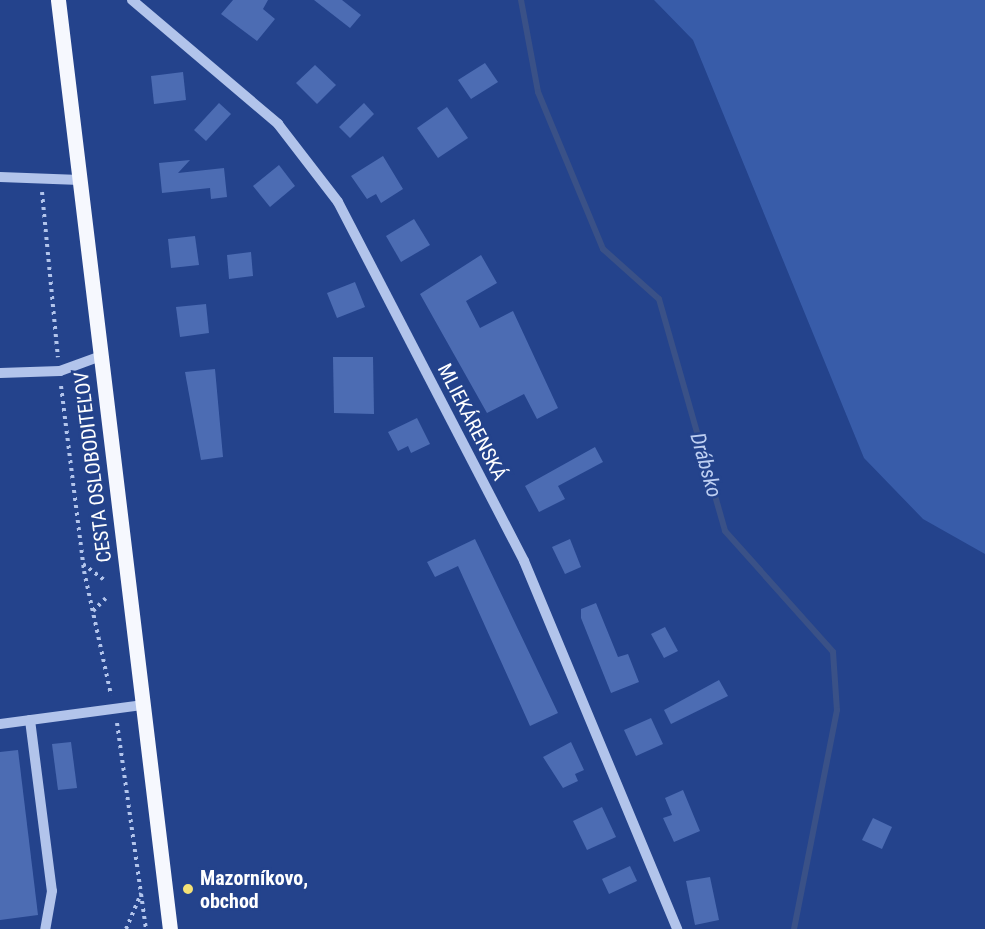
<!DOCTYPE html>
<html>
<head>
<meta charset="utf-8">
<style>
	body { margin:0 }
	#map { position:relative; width:985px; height:929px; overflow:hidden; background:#24438c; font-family:"Roboto Condensed",sans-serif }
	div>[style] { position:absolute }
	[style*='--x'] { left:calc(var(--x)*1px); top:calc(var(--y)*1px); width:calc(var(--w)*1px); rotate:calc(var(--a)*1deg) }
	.green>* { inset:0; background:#385ca9 }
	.stream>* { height:6px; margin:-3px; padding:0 3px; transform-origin:3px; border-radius:3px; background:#3a5187 }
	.building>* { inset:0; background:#4c6cb3 }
	.path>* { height:4px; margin-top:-2px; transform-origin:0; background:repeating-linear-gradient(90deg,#b2c4eb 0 3px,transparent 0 7.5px) }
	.minor>* { height:10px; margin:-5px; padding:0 5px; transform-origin:5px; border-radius:5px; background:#b2c4eb }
	.major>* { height:15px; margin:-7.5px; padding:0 7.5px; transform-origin:7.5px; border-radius:7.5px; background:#f6f8fe }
	.dots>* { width:16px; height:16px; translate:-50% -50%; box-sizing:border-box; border:3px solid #24438c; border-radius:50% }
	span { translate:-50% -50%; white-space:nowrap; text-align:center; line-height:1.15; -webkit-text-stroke:5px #24438c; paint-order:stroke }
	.street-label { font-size:20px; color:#fff }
	.poi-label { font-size:20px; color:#fff; font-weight:700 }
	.left { translate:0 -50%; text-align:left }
	.water-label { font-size:21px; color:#becff2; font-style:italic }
</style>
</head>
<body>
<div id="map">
	<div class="green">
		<div style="clip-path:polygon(654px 0,985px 0,985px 554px,923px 519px,864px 458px,693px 40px)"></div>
	</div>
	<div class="stream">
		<div style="--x:521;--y:0;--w:94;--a:79.5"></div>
		<div style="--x:538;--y:92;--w:170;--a:67.5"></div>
		<div style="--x:603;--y:249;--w:75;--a:41.8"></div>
		<div style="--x:659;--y:299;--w:241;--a:74.1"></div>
		<div style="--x:725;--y:531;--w:162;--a:48.2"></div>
		<div style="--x:833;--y:652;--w:58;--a:86.1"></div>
		<div style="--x:837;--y:710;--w:223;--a:101.1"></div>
	</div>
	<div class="building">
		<div style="clip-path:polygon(233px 0,268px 0,263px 9px,275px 19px,257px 41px,221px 14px)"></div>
		<div style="clip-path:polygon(314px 0,342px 0,361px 15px,350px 28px)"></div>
		<div style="clip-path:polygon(485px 63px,498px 82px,471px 99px,458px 80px)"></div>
		<div style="clip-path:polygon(315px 65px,336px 85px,317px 104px,296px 83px)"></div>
		<div style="clip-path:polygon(183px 72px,186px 100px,154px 104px,151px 76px)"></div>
		<div style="clip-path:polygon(219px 103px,231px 114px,206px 141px,194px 130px)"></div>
		<div style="clip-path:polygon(364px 103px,374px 114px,350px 138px,339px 127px)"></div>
		<div style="clip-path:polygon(447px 107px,468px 138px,438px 158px,417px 128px)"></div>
		<div style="clip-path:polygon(383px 156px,403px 189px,381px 203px,376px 194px,367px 199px,351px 176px)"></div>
		<div style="clip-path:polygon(190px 160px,178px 173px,224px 168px,227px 197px,211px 199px,210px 188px,162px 193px,159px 163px)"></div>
		<div style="clip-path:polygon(279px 165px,295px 186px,270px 207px,253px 186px)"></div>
		<div style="clip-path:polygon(414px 219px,430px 245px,401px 262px,386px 236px)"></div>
		<div style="clip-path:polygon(195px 236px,199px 265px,171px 268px,168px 239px)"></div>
		<div style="clip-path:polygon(251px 252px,253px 276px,229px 279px,227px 255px)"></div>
		<div style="clip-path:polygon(481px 255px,497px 283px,466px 301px,480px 328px,513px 311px,558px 408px,537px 419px,524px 394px,487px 413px,420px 294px)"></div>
		<div style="clip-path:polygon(355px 282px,365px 307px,337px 318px,327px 293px)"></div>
		<div style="clip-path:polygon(206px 304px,209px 333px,180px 337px,176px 307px)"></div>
		<div style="clip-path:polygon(333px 357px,373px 357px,374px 414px,334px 413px)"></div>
		<div style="clip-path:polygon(215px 369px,223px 457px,201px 460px,185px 372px)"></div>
		<div style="clip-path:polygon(417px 418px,430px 444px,411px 453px,408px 446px,398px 451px,388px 432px)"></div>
		<div style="clip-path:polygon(595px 447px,603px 462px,558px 486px,565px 499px,539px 512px,525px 486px)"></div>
		<div style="clip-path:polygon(475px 539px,558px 713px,530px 726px,458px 566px,435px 577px,427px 562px)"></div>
		<div style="clip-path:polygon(570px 539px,581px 567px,565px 574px,552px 547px)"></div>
		<div style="clip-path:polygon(596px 603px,618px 657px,628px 654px,639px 682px,611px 693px,581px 618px,581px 609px)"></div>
		<div style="clip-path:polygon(665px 627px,678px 651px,664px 658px,651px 634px)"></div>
		<div style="clip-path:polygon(719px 680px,728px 696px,671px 724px,664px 710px)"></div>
		<div style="clip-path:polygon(651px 718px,663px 744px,636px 756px,624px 730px)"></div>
		<div style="clip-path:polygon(71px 742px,77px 788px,58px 790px,52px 744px)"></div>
		<div style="clip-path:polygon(571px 742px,584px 770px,575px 774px,578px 781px,563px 788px,543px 757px)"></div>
		<div style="clip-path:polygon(18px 750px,38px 915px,0 920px,0 752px)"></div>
		<div style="clip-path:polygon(683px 790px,700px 831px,674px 842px,663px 818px,672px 815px,665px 798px)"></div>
		<div style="clip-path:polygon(602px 807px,616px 837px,587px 850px,573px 821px)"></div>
		<div style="clip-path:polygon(873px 818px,892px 827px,882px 849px,862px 840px)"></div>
		<div style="clip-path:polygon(630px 866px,637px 881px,609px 894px,602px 879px)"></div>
		<div style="clip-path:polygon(710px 877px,719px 920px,695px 925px,686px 881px)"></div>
	</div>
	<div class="path">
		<div style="--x:42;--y:192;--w:166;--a:84.5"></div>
		<div style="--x:61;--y:386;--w:186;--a:82.9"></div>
		<div style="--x:84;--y:571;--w:127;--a:77.7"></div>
		<div style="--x:83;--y:564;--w:26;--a:37"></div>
		<div style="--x:93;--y:611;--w:18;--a:-45"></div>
		<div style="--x:117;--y:723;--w:208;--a:82"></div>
		<div style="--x:126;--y:929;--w:39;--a:-67"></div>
	</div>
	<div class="minor">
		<div style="--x:132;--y:0;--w:192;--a:40.3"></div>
		<div style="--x:278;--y:124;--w:98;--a:52.4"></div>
		<div style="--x:338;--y:202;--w:404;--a:62.6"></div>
		<div style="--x:524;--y:561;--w:399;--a:67.4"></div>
		<div style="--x:0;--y:177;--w:80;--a:2.1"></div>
		<div style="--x:0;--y:373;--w:60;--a:-1.9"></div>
		<div style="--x:60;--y:371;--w:44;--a:-20.1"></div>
		<div style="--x:30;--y:720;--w:172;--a:82.7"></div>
		<div style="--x:52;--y:891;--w:39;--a:100"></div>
		<div style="--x:0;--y:724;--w:143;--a:-7.6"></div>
	</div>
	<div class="major">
		<div style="--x:58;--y:0;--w:936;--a:83.13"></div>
	</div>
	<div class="dots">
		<div style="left:188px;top:889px;background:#f5e276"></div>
	</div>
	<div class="street-label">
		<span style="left:472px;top:422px;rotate:63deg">MLIEKÁRENSKÁ</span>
		<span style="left:93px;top:467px;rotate:-97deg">CESTA OSLOBODITEĽOV</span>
	</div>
	<div class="poi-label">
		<span class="left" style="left:200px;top:890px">Mazorníkovo,<br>obchod</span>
	</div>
	<div class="water-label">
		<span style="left:706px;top:465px;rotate:74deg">Drábsko</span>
	</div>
</div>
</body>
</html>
